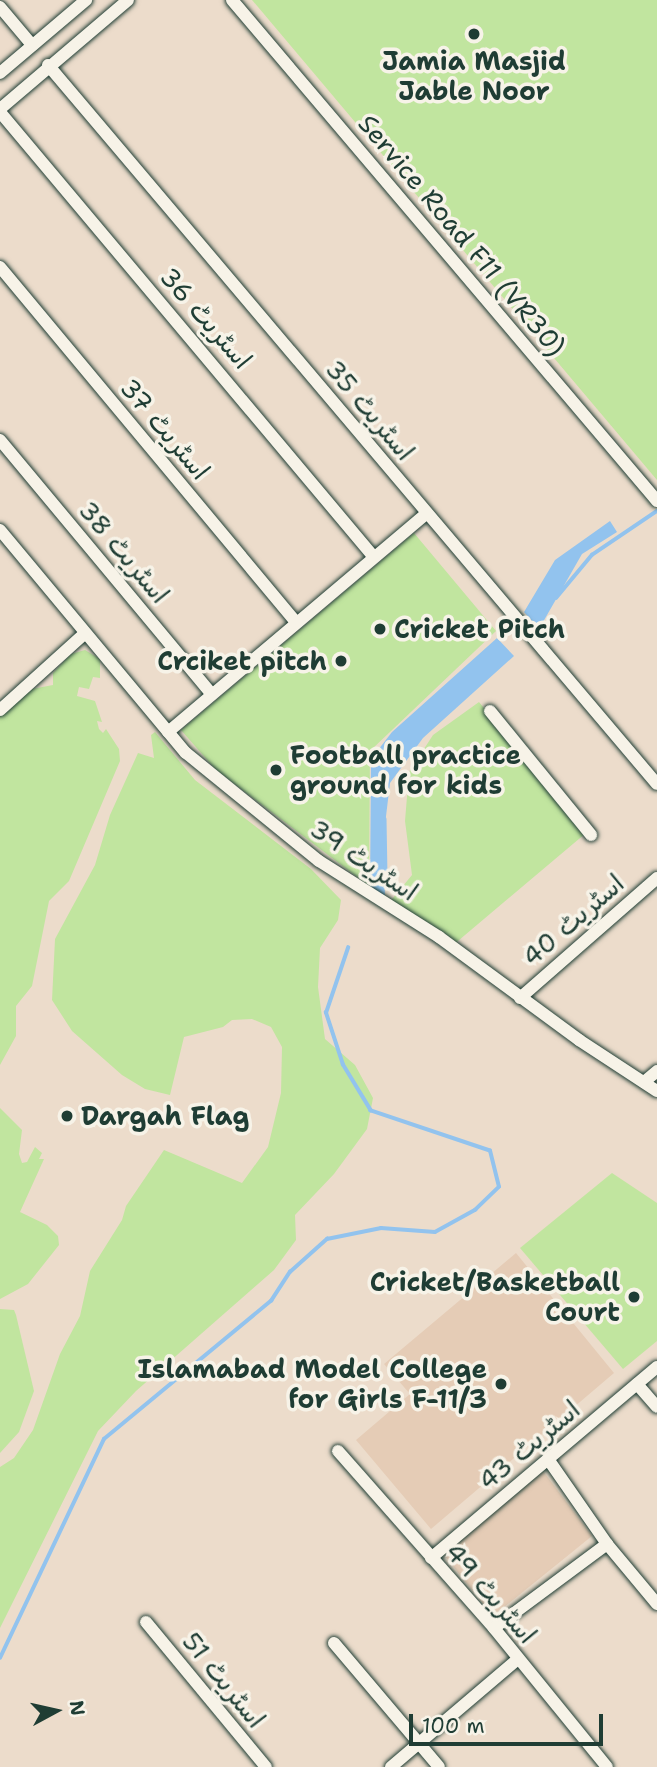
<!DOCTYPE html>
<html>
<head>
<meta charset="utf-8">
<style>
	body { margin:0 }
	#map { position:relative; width:657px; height:1767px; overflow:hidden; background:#ecdccb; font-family:"Shantell Sans","Playpen Sans Arabic",sans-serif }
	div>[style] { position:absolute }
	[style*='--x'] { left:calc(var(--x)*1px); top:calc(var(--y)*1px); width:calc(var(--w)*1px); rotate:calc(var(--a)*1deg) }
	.built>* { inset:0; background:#e5ccb6 }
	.green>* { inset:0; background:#c1e59f }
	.water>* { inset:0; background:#92c3ee }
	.stream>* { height:3.5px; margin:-1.75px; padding:0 1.75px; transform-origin:1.75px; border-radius:1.75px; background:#92c3ee }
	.roads { filter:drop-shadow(0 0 2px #1f3d34) drop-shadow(0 0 2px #1f3d34) }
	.minor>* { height:12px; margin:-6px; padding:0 6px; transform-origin:6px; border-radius:6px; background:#f7f3e8 }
	.dots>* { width:19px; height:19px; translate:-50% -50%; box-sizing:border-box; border:4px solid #f7f3e8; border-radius:50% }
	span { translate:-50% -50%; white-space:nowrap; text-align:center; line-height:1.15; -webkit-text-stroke:7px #f7f3e8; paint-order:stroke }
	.poi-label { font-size:26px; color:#1f3d34; font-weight:700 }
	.left { translate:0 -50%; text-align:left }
	.right { translate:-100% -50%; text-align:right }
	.street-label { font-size:26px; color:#1f3d34 }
	.north { position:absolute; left:21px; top:1676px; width:70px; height:70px; -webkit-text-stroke:5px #f7f3e8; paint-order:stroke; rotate:82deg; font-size:19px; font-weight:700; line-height:28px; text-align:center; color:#1f3d34 }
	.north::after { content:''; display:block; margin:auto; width:24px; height:32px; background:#1f3d34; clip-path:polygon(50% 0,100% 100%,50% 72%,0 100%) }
	.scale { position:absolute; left:409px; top:1714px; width:194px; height:32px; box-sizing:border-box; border:4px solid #1f3d34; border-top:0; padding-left:9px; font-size:21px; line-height:24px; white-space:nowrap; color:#1f3d34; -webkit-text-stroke:5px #f7f3e8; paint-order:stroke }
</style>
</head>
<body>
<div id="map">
	<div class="built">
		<div style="clip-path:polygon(516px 1253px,614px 1373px,431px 1529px,356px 1440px,410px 1394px,384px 1364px)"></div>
		<div style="clip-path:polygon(540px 1467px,592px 1536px,493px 1616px,440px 1550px)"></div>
	</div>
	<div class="green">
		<div style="clip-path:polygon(252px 0,657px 0,657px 480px)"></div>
		<div style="clip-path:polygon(414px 533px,496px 631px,370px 751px,369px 886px,216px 770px,181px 730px)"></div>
		<div style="clip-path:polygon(85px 650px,100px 659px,100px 678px,93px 677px,89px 689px,79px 687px,77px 696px,95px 701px,102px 722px,97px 721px,99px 729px,103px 733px,106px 729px,119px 749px,120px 761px,69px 881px,49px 901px,32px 986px,16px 1006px,16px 1036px,0 1065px,0 716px,32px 689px,53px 685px,53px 673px,71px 654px)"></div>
		<div style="clip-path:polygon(479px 702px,586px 833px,452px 946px,388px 904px,412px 875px,405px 821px,409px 772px,433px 735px)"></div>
		<div style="clip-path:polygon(155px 732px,195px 780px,311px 869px,341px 900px,338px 920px,320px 948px,318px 987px,325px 1039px,355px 1065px,373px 1098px,367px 1129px,334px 1174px,295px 1215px,296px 1240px,274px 1270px,136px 1391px,98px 1431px,0 1628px,0 1467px,14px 1458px,33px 1430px,60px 1354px,80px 1316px,90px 1271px,122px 1220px,126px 1206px,164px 1150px,242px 1183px,268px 1147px,281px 1093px,282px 1047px,271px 1027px,252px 1019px,232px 1020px,223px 1027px,184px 1037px,170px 1095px,145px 1089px,122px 1075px,72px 1031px,52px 1000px,55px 939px,95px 865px,110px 815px,138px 753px,154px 758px,151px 735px)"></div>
		<div style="clip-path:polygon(0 1108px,22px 1130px,19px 1154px,22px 1163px,27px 1162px,35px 1147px,42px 1153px,39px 1159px,44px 1159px,20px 1212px,47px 1225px,58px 1236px,59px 1245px,28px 1284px,0 1299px)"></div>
		<div style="clip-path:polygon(612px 1173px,657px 1203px,657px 1341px,623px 1369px,520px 1248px)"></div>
		<div style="clip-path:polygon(0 1309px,14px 1310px,16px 1315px,34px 1391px,19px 1432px,0 1453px)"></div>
	</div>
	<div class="water">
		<div style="clip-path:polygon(610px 521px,617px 532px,582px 554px,539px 629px,524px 612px,555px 560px)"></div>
		<div style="clip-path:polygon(497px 638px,514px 656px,423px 738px,390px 783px,384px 833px,385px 902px,370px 893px,371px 759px,392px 732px)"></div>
	</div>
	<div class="stream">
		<div style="--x:556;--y:598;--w:56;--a:-50.1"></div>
		<div style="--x:592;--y:555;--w:78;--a:-34.1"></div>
		<div style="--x:385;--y:819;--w:60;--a:89"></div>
		<div style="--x:0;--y:1658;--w:242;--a:-64.6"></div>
		<div style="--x:104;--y:1439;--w:217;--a:-39.6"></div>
		<div style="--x:271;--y:1301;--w:35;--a:-57"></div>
		<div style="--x:290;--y:1272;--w:50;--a:-41.7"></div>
		<div style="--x:327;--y:1239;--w:55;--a:-11.5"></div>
		<div style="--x:381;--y:1228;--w:54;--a:4.2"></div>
		<div style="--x:435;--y:1232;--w:46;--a:-28.8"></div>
		<div style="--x:475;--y:1210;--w:33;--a:-44"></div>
		<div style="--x:499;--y:1187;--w:37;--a:-104"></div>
		<div style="--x:490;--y:1151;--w:126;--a:-161.4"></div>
		<div style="--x:371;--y:1111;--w:54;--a:-121.3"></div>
		<div style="--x:343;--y:1065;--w:55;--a:-108.1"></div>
		<div style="--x:326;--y:1013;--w:69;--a:-71.3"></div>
	</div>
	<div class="roads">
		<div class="minor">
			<div style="--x:232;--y:0;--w:657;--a:49.69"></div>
			<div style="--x:0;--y:7;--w:50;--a:49.9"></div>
			<div style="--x:48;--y:65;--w:942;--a:49.74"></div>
			<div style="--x:0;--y:73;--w:113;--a:-40.3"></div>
			<div style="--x:0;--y:109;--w:168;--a:-40.4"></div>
			<div style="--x:0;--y:112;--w:580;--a:49.97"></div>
			<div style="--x:0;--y:267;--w:462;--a:50.2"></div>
			<div style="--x:0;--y:440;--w:331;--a:50.2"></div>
			<div style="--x:0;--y:530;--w:290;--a:50.2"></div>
			<div style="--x:186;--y:753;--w:171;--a:39.1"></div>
			<div style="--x:319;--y:861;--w:142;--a:32.3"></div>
			<div style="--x:439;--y:937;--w:174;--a:36.3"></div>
			<div style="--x:579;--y:1040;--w:93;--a:33.2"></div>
			<div style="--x:0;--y:710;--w:113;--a:-42.1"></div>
			<div style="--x:490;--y:711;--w:160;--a:50.8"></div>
			<div style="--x:168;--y:732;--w:339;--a:-40.2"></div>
			<div style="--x:520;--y:998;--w:182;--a:-41.2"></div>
			<div style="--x:644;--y:1082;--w:17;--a:-40"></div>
			<div style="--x:637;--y:1384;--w:30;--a:49"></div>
			<div style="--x:338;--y:1451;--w:236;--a:48.6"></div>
			<div style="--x:494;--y:1628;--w:179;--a:50.9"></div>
			<div style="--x:548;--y:1459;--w:103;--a:55.2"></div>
			<div style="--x:607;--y:1544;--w:78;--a:50.2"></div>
			<div style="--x:431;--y:1558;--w:296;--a:-40.2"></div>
			<div style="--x:146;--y:1622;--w:188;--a:50.4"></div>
			<div style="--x:494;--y:1628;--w:141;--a:-36.6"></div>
			<div style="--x:334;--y:1643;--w:162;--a:49.7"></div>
			<div style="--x:391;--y:1767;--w:167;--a:-40.4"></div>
		</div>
	</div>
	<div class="dots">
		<div style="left:474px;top:34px;background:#1f3d34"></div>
		<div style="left:380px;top:629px;background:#1f3d34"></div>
		<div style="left:341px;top:661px;background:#1f3d34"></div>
		<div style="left:276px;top:770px;background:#1f3d34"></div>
		<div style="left:67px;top:1116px;background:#1f3d34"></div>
		<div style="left:634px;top:1297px;background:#1f3d34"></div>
		<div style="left:501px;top:1384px;background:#1f3d34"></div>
	</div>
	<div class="poi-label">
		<span style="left:474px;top:76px">Jamia Masjid<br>Jable Noor</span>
		<span class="left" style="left:394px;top:629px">Cricket Pitch</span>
		<span class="right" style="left:327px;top:661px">Crciket pitch</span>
		<span class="left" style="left:290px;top:770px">Football practice<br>ground for kids</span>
		<span class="left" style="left:81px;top:1116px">Dargah Flag</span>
		<span class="right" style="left:620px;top:1297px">Cricket/Basketball<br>Court</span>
		<span class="right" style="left:487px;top:1384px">Islamabad Model College<br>for Girls F-11/3</span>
	</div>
	<div class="street-label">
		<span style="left:462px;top:235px;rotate:50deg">Service Road F11 (VR30)</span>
		<span style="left:206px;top:318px;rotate:49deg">اسٹریٹ 36</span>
		<span style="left:370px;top:410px;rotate:50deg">اسٹریٹ 35</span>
		<span style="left:165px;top:429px;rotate:50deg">اسٹریٹ 37</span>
		<span style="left:124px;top:552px;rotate:50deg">اسٹریٹ 38</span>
		<span style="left:364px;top:860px;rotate:34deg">اسٹریٹ 39</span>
		<span style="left:573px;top:920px;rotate:-41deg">اسٹریٹ 40</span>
		<span style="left:529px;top:1445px;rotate:-40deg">اسٹریٹ 43</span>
		<span style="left:491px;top:1593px;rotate:49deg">اسٹریٹ 49</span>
		<span style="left:224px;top:1680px;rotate:51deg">اسٹریٹ 51</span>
	</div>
	<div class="north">N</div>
	<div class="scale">100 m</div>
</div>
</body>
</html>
